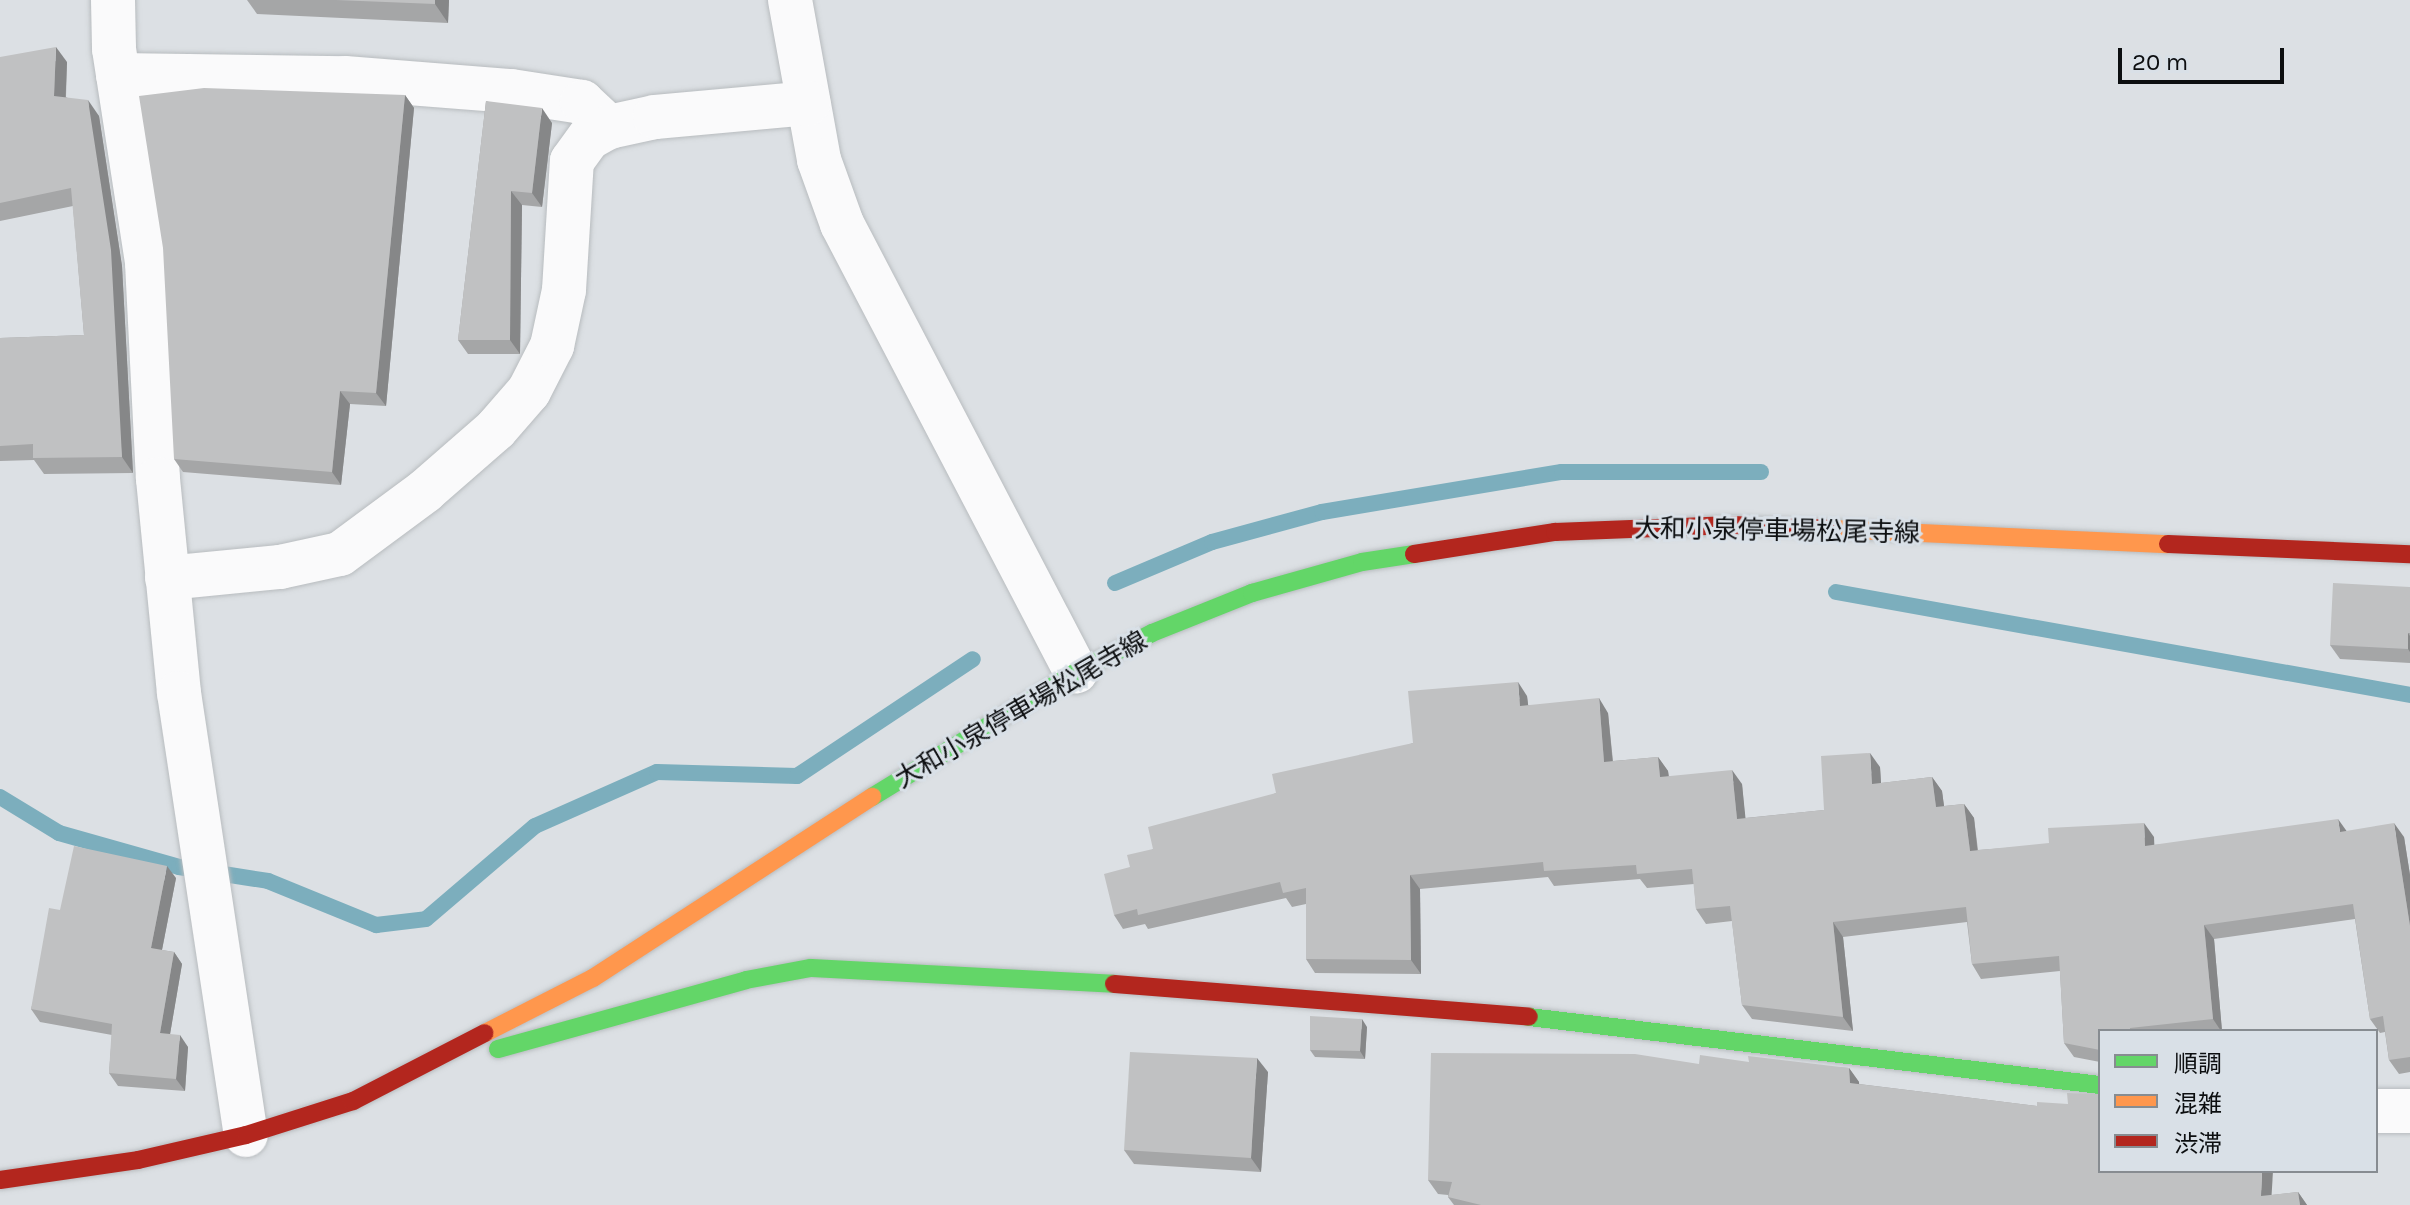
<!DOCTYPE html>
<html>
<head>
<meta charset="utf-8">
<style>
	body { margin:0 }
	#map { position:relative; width:2410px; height:1205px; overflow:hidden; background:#dce0e4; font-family:Karla,"Noto Sans JP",sans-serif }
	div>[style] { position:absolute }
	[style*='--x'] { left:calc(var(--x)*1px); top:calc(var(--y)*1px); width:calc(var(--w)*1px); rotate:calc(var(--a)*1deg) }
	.stream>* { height:16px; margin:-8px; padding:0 8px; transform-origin:8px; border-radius:8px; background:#7caebd }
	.roads { filter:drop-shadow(0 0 2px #b8bcbf) drop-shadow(0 0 2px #b8bcbf) }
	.street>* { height:44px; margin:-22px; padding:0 22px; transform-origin:22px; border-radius:22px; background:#fafafb }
	.fast>* { height:18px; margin:-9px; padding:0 9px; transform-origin:9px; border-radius:9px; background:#63d668 }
	.slow>* { height:18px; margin:-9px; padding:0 9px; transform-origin:9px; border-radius:9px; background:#ff974d }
	.jam>* { height:18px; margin:-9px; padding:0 9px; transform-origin:9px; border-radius:9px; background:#b3261e }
	.wall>* { inset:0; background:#a5a6a7 }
	.shaded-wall>* { inset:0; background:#868788 }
	.building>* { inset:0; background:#c0c1c2 }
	span { translate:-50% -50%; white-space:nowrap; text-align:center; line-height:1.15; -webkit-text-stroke:6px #d9e0e7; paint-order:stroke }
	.street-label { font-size:26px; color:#0c0e10 }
	.legend { position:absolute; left:2098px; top:1029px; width:280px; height:144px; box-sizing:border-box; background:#d9e0e7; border:2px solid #878c91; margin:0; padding:10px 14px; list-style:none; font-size:24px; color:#0c0e10 }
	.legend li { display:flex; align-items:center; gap:16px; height:40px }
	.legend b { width:40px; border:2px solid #878c91 }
	.scale { position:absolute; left:2118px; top:48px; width:166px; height:36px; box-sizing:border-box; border:4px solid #0c0e10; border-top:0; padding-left:10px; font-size:24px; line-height:28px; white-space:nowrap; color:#0c0e10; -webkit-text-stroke:6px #d9e0e7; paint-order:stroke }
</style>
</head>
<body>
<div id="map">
	<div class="stream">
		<div style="--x:1115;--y:583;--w:105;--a:-22.9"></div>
		<div style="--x:1212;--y:542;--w:114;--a:-15.3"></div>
		<div style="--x:1322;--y:512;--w:243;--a:-9.5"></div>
		<div style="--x:1562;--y:472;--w:199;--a:0"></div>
		<div style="--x:1836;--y:592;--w:583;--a:10.17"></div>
		<div style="--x:0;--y:797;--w:69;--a:31.4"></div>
		<div style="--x:59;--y:833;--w:125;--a:15.8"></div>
		<div style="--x:179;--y:867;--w:90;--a:8.9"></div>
		<div style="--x:268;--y:881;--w:117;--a:22.2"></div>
		<div style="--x:376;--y:925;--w:50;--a:-6.8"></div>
		<div style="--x:426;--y:919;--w:143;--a:-40.5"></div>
		<div style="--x:535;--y:826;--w:133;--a:-23.9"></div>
		<div style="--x:657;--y:772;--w:140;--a:1.6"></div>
		<div style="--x:797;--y:776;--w:211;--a:-33.6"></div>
	</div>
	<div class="roads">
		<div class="street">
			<div style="--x:113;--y:0;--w:49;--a:88.8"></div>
			<div style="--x:114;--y:49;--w:217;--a:81.2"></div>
			<div style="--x:147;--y:263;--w:216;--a:87.1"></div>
			<div style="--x:158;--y:479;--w:215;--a:84.4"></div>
			<div style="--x:179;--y:693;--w:447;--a:81.4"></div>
			<div style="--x:790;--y:0;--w:163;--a:79.7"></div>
			<div style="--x:819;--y:160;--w:68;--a:70.2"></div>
			<div style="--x:842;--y:224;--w:505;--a:62.42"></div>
			<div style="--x:118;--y:75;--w:227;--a:0.8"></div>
			<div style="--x:345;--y:78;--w:167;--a:4.5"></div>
			<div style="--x:511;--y:91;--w:72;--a:8.8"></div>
			<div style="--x:582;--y:102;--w:37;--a:43"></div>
			<div style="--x:167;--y:578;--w:114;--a:-5.6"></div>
			<div style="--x:280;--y:567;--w:61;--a:-12.2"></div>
			<div style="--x:340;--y:554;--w:106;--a:-36.5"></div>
			<div style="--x:425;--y:491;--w:94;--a:-41.1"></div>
			<div style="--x:496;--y:429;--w:50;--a:-49"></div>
			<div style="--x:529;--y:391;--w:51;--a:-62.9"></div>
			<div style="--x:552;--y:346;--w:57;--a:-77.9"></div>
			<div style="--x:564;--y:290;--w:129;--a:-86.5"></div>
			<div style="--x:572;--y:161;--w:29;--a:-54"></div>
			<div style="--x:589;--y:138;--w:23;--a:-29"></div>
			<div style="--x:609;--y:127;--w:47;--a:-12.3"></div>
			<div style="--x:655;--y:117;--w:154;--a:-5.2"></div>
			<div style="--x:2376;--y:1111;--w:34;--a:0"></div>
		</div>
		<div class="fast">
			<div style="--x:872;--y:797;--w:239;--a:-31.5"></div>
			<div style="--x:1076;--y:672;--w:85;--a:-27.2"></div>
			<div style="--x:1152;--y:633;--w:108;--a:-21.8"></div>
			<div style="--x:1252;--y:593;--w:114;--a:-15.7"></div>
			<div style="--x:1362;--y:562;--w:53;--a:-8.7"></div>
			<div style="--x:1529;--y:1017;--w:575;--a:6.79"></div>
			<div style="--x:498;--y:1049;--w:257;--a:-15.5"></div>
			<div style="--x:746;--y:980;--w:66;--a:-10.5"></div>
			<div style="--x:811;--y:968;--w:303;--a:3"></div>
		</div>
		<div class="slow">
			<div style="--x:1833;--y:529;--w:335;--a:2.6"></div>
			<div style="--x:485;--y:1033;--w:121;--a:-27"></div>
			<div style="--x:593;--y:978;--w:333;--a:-33"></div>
		</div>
		<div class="jam">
			<div style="--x:2168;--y:544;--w:242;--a:2.4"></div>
			<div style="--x:1414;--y:554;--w:143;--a:-8.9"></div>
			<div style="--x:1555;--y:532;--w:177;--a:-2.3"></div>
			<div style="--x:1732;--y:525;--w:101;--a:2.3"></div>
			<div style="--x:1114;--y:984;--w:416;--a:4.5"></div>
			<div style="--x:0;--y:1180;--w:139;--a:-8.2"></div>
			<div style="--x:138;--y:1160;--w:111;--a:-13"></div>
			<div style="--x:246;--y:1135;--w:112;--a:-17.6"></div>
			<div style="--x:353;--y:1101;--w:148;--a:-27.3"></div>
		</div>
	</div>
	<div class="wall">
		<div style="clip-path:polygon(247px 0,449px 0,448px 23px,257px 14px)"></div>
		<div style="clip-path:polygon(0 57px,67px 62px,66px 97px,99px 116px,122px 266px,133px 473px,44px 474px,34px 460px,0 461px,0 338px,84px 335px,73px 206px,0 221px)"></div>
		<div style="clip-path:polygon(405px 95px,414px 108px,386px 406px,350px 404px,341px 485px,183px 472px,174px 459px)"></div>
		<div style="clip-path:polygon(486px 101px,552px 123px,542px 207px,522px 205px,520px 354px,468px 354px,458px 340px)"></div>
		<div style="clip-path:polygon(2410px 587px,2410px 663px,2340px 659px,2330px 645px)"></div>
		<div style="clip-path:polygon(1527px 696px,1528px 705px,1608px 713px,1613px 761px,1658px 757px,1668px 771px,1669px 776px,1742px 784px,1745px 818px,1824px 810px,1880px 767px,1881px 783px,1932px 777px,1942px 791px,1944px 806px,1964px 804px,1974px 818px,1978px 850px,2154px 837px,2154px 845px,2347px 831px,2404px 837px,2410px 875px,2410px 1072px,2399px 1074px,2389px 1060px,2385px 1032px,2380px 1033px,2370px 1019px,2355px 919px,2214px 939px,2222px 1031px,2100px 1031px,2100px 1062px,2074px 1057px,2064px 1043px,2060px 971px,1981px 979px,1972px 964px,1967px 922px,1843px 937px,1853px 1031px,1752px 1019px,1742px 1005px,1732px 921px,1706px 924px,1696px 909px,1694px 884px,1647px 888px,1640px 879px,1554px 886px,1548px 877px,1420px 889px,1421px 974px,1315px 973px,1306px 959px,1306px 904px,1292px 907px,1286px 898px,1148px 929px,1145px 924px,1123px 929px,1114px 915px,1130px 867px,1153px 849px,1276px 793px,1413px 743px)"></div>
		<div style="clip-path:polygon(176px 878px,162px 950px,174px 952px,182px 964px,170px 1034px,188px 1047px,185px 1091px,118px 1086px,109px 1073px,112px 1035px,40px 1022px,31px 1009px,60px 910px)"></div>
		<div style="clip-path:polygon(1367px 1027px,1365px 1059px,1315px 1057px,1310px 1050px)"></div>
		<div style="clip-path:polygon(1749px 1062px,1849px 1068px,1859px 1082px,1859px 1084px,2037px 1106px,2068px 1104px,2272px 1195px,2298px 1192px,2307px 1205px,1454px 1205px,1448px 1197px,1448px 1195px,1438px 1194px,1428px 1180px,1699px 1064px)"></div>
		<div style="clip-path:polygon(1268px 1072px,1261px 1172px,1134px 1164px,1124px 1150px)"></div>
	</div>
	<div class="shaded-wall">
		<div style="clip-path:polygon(435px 0,449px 0,448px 23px,435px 4px)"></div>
		<div style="clip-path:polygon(56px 47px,67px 62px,65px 111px,54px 96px)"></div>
		<div style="clip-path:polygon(405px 95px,414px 108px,386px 406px,376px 393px)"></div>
		<div style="clip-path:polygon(88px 100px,99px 116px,122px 266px,133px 473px,122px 457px)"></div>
		<div style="clip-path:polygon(542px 108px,552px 123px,542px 207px,532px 193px)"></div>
		<div style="clip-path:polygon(511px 191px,522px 205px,520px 354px,510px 340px)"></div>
		<div style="clip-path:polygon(340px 391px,350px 404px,341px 485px,332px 472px)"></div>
		<div style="clip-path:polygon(2408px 633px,2410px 636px,2410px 652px,2408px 649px)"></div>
		<div style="clip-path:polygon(1518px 682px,1527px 696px,1530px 720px,1520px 706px)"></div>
		<div style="clip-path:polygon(1599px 698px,1608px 713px,1614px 776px,1604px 762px)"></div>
		<div style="clip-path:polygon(1870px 753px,1880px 767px,1882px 798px,1872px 784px)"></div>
		<div style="clip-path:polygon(1658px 757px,1668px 771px,1670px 791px,1660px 777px)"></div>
		<div style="clip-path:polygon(1732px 770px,1742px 784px,1747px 833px,1737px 819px)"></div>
		<div style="clip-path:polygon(1932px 777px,1942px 791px,1946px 821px,1936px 807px)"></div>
		<div style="clip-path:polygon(1964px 804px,1974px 818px,1979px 865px,1970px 851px)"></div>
		<div style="clip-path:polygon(2338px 819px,2348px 833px,2340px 832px)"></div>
		<div style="clip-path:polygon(2144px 823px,2154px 837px,2155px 860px,2145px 846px)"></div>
		<div style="clip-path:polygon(2394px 823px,2404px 837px,2410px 875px,2410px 926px)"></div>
		<div style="clip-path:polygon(167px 866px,176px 878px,160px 960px,151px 948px)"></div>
		<div style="clip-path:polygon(1410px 875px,1420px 889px,1421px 974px,1411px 960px)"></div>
		<div style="clip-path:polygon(1833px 922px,1843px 937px,1853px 1031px,1843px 1017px)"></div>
		<div style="clip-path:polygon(2204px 925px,2214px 939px,2222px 1031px,2221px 1031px,2213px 1019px)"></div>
		<div style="clip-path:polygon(174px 952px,182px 964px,168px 1046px,160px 1033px)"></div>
		<div style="clip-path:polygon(1362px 1019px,1367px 1027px,1365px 1059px,1360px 1051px)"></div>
		<div style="clip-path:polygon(180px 1035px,188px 1047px,185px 1091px,176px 1079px)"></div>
		<div style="clip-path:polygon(1257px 1058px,1268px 1072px,1261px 1172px,1251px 1158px)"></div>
		<div style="clip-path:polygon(1849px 1068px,1859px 1082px,1860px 1097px,1850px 1083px)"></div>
		<div style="clip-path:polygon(2262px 1171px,2273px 1171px,2271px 1205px,2261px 1196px)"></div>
		<div style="clip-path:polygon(2298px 1192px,2307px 1205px,2300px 1205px)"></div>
	</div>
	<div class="building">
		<div style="clip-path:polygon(336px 0,435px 0,435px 4px)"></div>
		<div style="clip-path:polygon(56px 47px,54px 96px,88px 100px,111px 250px,122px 457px,33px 458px,33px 444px,0 446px,0 338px,84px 335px,71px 188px,0 203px,0 57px)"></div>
		<div style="clip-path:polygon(204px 88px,405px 95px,376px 393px,340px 391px,332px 472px,174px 459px,163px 248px,139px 96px)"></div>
		<div style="clip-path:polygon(486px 101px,542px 108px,532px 193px,511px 191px,510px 340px,458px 340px)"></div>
		<div style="clip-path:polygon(2333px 583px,2410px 587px,2410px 633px,2408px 633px,2408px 649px,2330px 645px)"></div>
		<div style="clip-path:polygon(1518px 682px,1520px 706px,1599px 698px,1604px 762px,1658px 757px,1660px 777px,1732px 770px,1737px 819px,1824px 810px,1821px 756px,1870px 753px,1872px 784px,1932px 777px,1936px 807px,1964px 804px,1970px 851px,2049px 843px,2048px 828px,2144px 823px,2145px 846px,2338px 819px,2340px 832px,2394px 823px,2410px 926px,2410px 1057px,2389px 1060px,2383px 1016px,2370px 1019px,2353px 904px,2204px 925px,2213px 1019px,2130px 1028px,2130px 1031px,2100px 1031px,2100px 1050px,2064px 1043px,2059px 956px,1972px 964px,1966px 907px,1833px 922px,1843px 1017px,1742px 1005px,1730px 906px,1696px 909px,1692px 869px,1637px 874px,1636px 865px,1544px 871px,1543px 862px,1410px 875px,1411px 960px,1306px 959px,1306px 888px,1283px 893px,1280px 882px,1138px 915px,1137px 909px,1114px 915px,1104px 874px,1130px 867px,1127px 855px,1153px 849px,1148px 827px,1276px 793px,1272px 774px,1413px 743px,1408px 691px)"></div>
		<div style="clip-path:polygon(74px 846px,167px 866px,151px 948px,174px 952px,160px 1033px,180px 1035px,176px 1079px,109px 1073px,112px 1024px,31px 1009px,49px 908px,60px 910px)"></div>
		<div style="clip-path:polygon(1310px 1016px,1362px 1019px,1360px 1051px,1310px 1050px)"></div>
		<div style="clip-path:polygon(1130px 1052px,1257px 1058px,1251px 1158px,1124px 1150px)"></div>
		<div style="clip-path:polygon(1431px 1053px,1635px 1054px,1699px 1064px,1700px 1055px,1749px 1062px,1748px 1056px,1849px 1068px,1850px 1083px,2037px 1106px,2037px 1102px,2068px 1104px,2067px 1093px,2100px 1094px,2100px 1171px,2262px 1171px,2261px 1196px,2298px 1192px,2300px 1205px,1481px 1205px,1448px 1197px,1452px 1182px,1428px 1180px)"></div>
	</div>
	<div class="street-label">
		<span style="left:1777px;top:531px;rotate:1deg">大和小泉停車場松尾寺線</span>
		<span style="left:1021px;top:710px;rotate:-30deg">大和小泉停車場松尾寺線</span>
	</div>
	<ul class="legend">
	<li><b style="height:10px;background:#63d668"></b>順調</li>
	<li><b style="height:10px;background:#ff974d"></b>混雑</li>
	<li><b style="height:10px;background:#b3261e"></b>渋滞</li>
	</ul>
	<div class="scale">20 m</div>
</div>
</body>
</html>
